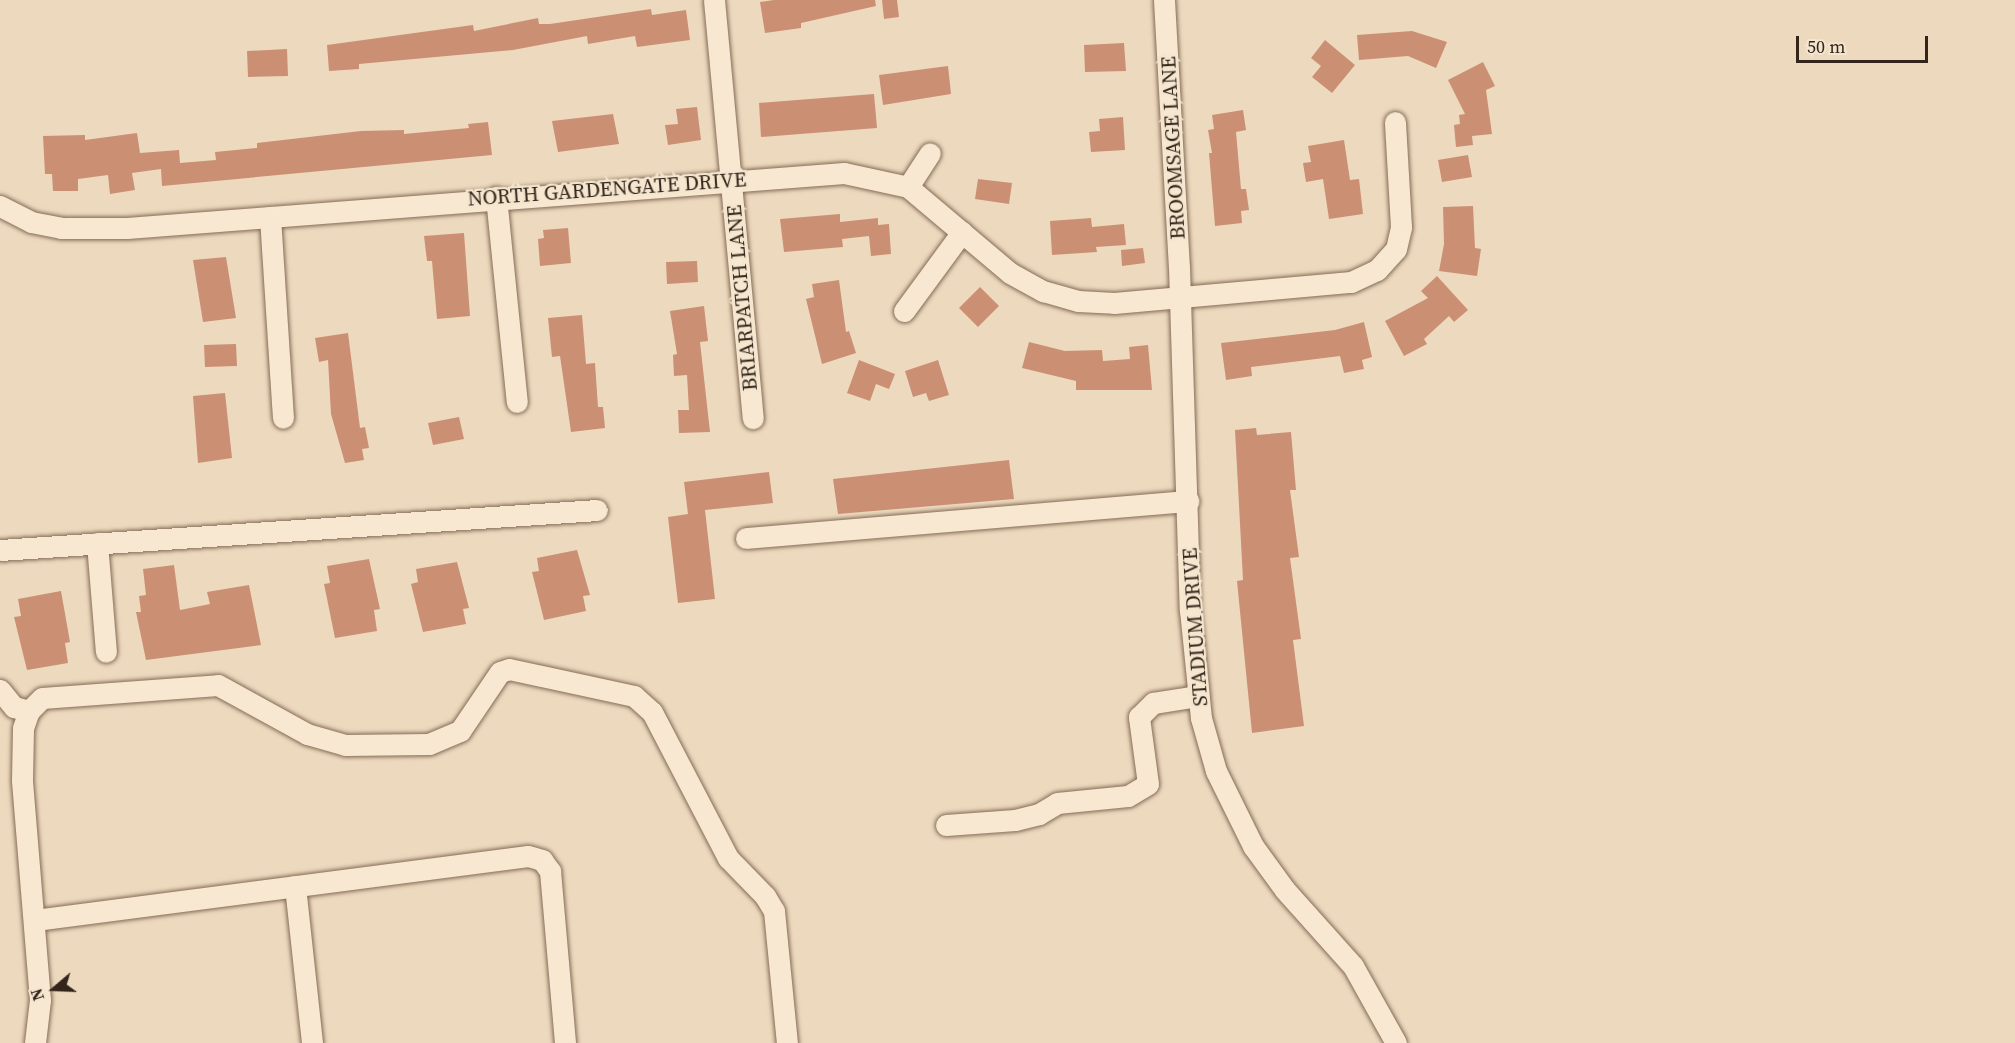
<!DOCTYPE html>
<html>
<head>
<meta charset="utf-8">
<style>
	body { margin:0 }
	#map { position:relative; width:2015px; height:1043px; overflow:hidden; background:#eddabe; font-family:"Source Serif 4",serif }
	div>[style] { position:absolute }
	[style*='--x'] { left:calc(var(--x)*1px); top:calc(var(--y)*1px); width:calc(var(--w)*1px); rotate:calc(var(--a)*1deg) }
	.building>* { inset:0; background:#cb8f74 }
	.roads { filter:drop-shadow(0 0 2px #856b57) drop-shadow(0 0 2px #856b57) }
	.minor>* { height:21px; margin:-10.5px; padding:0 10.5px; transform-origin:10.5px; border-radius:10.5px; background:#f8e8d1 }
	span { translate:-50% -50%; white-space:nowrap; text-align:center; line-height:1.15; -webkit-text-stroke:4.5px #f4e5ce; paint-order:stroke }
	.street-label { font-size:21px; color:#34251c }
	.north { position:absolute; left:24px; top:959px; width:60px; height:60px; -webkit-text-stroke:4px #f4e5ce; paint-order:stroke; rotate:251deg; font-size:16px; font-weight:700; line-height:24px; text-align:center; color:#34251c }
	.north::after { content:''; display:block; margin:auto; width:21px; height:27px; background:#34251c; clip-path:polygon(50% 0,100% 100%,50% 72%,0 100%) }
	.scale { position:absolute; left:1796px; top:36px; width:132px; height:27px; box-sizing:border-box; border:3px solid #34251c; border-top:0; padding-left:8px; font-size:18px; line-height:21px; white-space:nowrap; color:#34251c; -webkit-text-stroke:4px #f4e5ce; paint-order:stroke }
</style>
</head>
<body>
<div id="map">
	<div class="building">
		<div style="clip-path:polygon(774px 0,875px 0,876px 6px,801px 23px,801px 28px,765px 33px,760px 2px)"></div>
		<div style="clip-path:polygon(882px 0,897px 0,899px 17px,884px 19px)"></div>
		<div style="clip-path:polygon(651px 9px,652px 15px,686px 10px,690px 40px,637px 47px,635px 36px,588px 44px,587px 36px,513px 50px,359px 64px,359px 69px,329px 71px,327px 45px,473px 25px,474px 31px,538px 18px,539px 24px,550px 24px)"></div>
		<div style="clip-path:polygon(1412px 31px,1447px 42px,1436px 68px,1408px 56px,1359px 60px,1357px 35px)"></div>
		<div style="clip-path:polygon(1325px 40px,1355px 65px,1332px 93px,1312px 77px,1321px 66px,1311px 58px)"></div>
		<div style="clip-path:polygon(1124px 43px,1126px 71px,1085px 72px,1084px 45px)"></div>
		<div style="clip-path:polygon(287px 49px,288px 76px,248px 77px,247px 51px)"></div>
		<div style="clip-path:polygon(1483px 62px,1495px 86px,1486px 90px,1492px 134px,1472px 136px,1473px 145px,1456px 147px,1454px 125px,1460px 124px,1459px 115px,1465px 114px,1448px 80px)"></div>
		<div style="clip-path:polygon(948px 66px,951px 94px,883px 105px,879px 75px)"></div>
		<div style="clip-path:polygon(874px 94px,877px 128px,761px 137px,759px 103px)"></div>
		<div style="clip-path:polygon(697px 107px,701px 140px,668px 145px,665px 125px,678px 124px,676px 109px)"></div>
		<div style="clip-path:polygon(1243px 110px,1246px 130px,1236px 132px,1241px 189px,1246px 189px,1249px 210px,1241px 211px,1242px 223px,1215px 226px,1209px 153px,1212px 153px,1208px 130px,1214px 129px,1212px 115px)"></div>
		<div style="clip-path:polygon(613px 114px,619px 144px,558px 152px,552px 121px)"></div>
		<div style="clip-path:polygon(1123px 117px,1125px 150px,1091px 152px,1089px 132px,1100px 131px,1099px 119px)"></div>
		<div style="clip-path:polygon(488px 122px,492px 155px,162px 186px,161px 169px,132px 173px,135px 190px,110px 194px,108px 175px,78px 179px,78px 191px,53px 191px,52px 174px,45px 174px,43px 136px,85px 135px,85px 140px,137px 133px,140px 153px,179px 150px,180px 163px,216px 160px,215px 152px,257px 148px,257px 143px,361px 131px,404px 130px,404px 134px,469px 128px,468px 124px)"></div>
		<div style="clip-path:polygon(1344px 140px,1350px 180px,1359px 179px,1363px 214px,1329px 219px,1323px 179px,1306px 182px,1303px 163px,1311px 162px,1308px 146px)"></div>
		<div style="clip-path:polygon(1468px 155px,1472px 177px,1442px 182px,1438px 160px)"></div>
		<div style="clip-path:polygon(978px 179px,1012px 183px,1009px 204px,975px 199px)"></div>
		<div style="clip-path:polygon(1473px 206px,1475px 248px,1481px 249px,1477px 276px,1439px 271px,1444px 244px,1443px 207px)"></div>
		<div style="clip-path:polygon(840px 214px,840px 222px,878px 218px,878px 225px,889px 224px,891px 254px,871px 256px,869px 236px,842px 239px,843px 247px,784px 252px,780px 219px)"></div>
		<div style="clip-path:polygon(1091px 218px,1092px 227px,1124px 224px,1126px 245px,1096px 247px,1097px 252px,1052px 255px,1050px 221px)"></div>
		<div style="clip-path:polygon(568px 228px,571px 263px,540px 266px,538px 239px,544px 238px,543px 230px)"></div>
		<div style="clip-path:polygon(464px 233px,470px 316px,437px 319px,432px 261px,427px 261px,424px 236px)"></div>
		<div style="clip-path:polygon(1143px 248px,1145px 263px,1122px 266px,1121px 250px)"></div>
		<div style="clip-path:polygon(226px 257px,236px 318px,203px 322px,193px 260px)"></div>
		<div style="clip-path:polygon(697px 261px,698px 282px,667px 284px,666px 262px)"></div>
		<div style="clip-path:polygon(1437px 276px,1468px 310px,1454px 322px,1449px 316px,1424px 339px,1427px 344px,1404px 356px,1385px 321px,1428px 298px,1421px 291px)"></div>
		<div style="clip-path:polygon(839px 280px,846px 332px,849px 331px,856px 353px,822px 364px,806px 299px,814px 297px,812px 284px)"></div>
		<div style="clip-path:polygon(980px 287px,999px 306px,978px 327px,959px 308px)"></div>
		<div style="clip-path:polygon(704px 306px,708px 341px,700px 342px,710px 432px,679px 433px,678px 410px,689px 410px,687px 375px,674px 376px,673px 355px,677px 354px,670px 311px)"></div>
		<div style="clip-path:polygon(582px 315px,586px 364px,595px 363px,598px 407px,603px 407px,605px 428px,571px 432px,560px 356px,552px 357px,548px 318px)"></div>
		<div style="clip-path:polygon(1364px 322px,1372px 357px,1362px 360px,1364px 369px,1344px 373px,1340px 356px,1251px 367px,1252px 376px,1226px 380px,1221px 343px,1335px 330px)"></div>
		<div style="clip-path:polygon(348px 333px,360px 428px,365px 427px,369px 448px,362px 449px,364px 460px,345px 463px,331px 414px,328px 360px,319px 362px,315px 338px)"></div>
		<div style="clip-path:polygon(1029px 342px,1065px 351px,1102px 350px,1103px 361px,1130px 359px,1129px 347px,1148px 345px,1152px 390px,1076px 390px,1076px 381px,1022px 368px)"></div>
		<div style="clip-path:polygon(236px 344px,237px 366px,205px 367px,204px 345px)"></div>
		<div style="clip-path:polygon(859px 360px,895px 374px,889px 389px,876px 384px,870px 401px,847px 393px)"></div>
		<div style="clip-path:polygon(938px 360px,949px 395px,929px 401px,926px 393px,913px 397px,905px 371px)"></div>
		<div style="clip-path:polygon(225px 393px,232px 458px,198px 463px,193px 396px)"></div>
		<div style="clip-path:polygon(459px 417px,464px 439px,433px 445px,428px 423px)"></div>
		<div style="clip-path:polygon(1256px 428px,1257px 435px,1291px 432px,1296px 490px,1290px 490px,1299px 557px,1290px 558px,1301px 639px,1293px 640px,1304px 726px,1252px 733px,1237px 581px,1243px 580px,1235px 430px)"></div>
		<div style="clip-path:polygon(1009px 460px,1014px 499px,838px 514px,833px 479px)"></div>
		<div style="clip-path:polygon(769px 472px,773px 503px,705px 510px,715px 599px,678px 603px,668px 517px,688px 514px,684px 482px)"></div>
		<div style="clip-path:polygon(577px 550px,590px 595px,583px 596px,586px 611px,544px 620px,532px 572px,539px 571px,537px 558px)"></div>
		<div style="clip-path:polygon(369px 559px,380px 609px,374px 610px,377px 631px,335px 638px,324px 584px,330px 583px,327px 566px)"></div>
		<div style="clip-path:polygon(457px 562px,469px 608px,463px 609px,466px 624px,423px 632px,411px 584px,418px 582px,416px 569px)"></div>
		<div style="clip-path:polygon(174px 565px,180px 610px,210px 604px,207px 592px,249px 585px,261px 645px,146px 660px,136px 612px,141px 612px,139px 596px,146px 595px,143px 569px)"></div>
		<div style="clip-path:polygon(61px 591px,70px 642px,65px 643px,68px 663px,27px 670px,14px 617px,21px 616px,18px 599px)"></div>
	</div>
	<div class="roads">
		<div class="minor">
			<div style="--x:714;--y:0;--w:420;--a:84.7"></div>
			<div style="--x:1164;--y:0;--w:267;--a:86.8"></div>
			<div style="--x:1179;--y:267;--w:343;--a:88.2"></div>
			<div style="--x:1190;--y:610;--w:109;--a:84.2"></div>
			<div style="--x:1201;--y:718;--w:55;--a:74.2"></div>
			<div style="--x:1216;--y:771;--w:84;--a:63.7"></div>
			<div style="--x:1253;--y:846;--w:54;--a:54"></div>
			<div style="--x:1285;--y:890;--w:102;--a:48.2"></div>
			<div style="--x:1353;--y:966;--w:88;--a:60.8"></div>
			<div style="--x:908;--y:187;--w:40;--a:-57.1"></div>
			<div style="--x:496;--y:197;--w:206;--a:84.2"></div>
			<div style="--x:0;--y:206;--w:35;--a:27"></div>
			<div style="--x:31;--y:222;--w:31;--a:11"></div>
			<div style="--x:61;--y:228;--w:66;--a:0"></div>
			<div style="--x:127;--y:228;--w:719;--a:-4.39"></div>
			<div style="--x:844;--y:173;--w:66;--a:12.3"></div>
			<div style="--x:908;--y:187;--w:133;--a:40.1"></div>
			<div style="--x:1010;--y:273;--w:38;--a:29"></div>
			<div style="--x:1043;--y:291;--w:36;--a:16"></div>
			<div style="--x:1078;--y:301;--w:36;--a:3"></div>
			<div style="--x:1114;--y:303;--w:238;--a:-5.1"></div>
			<div style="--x:1351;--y:282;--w:29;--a:-25"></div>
			<div style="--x:1377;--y:270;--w:28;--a:-48"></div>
			<div style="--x:1396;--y:249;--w:23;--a:-77"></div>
			<div style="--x:1401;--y:227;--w:105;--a:-93.3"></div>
			<div style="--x:270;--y:217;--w:201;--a:86.3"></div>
			<div style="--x:904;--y:311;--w:98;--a:-53.7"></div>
			<div style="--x:746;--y:538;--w:444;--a:-4.8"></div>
			<div style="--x:97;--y:543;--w:109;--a:85.3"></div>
			<div style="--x:0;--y:550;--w:598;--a:-3.83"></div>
			<div style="--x:0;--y:690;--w:22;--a:51"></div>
			<div style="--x:14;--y:707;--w:16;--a:15"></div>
			<div style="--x:946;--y:825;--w:69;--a:-4.1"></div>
			<div style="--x:1015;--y:820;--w:25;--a:-14"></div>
			<div style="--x:1039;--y:814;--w:21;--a:-31"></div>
			<div style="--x:1057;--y:803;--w:71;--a:-5.6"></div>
			<div style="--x:1128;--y:796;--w:23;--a:-31"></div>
			<div style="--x:1148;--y:784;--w:68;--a:-97.7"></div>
			<div style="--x:1139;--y:717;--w:20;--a:-45"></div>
			<div style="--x:1153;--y:703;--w:46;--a:-8.8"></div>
			<div style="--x:295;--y:886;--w:158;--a:83.8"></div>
			<div style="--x:35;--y:920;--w:497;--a:-7.4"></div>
			<div style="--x:528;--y:856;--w:15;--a:16"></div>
			<div style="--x:542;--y:860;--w:14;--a:54"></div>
			<div style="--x:550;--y:871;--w:173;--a:85"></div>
			<div style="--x:35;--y:1043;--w:43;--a:-83.4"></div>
			<div style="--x:40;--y:1000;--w:221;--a:-94.7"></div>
			<div style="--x:22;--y:780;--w:52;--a:-88.9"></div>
			<div style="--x:23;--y:728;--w:18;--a:-71"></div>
			<div style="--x:29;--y:711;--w:18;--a:-45"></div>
			<div style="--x:42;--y:698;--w:176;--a:-4.2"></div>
			<div style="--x:218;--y:685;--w:102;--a:28.8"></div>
			<div style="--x:307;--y:734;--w:40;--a:16"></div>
			<div style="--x:345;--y:745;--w:84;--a:-0.7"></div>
			<div style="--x:429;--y:744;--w:34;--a:-23"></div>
			<div style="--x:460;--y:731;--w:71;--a:-55.9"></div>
			<div style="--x:500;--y:672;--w:9;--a:-18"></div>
			<div style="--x:509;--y:669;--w:128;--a:12.2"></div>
			<div style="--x:634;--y:696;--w:24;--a:42"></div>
			<div style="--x:652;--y:712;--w:165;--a:62.5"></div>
			<div style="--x:728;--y:858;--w:53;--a:45.8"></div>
			<div style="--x:765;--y:896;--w:17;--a:59"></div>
			<div style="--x:774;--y:911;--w:133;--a:84.4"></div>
		</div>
	</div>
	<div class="street-label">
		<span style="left:1173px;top:148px;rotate:-93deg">BROOMSAGE LANE</span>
		<span style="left:607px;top:189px;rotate:-4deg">NORTH GARDENGATE DRIVE</span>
		<span style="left:742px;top:298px;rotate:-95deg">BRIARPATCH LANE</span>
		<span style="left:1195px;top:627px;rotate:-94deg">STADIUM DRIVE</span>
	</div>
	<div class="north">N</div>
	<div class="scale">50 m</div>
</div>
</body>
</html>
